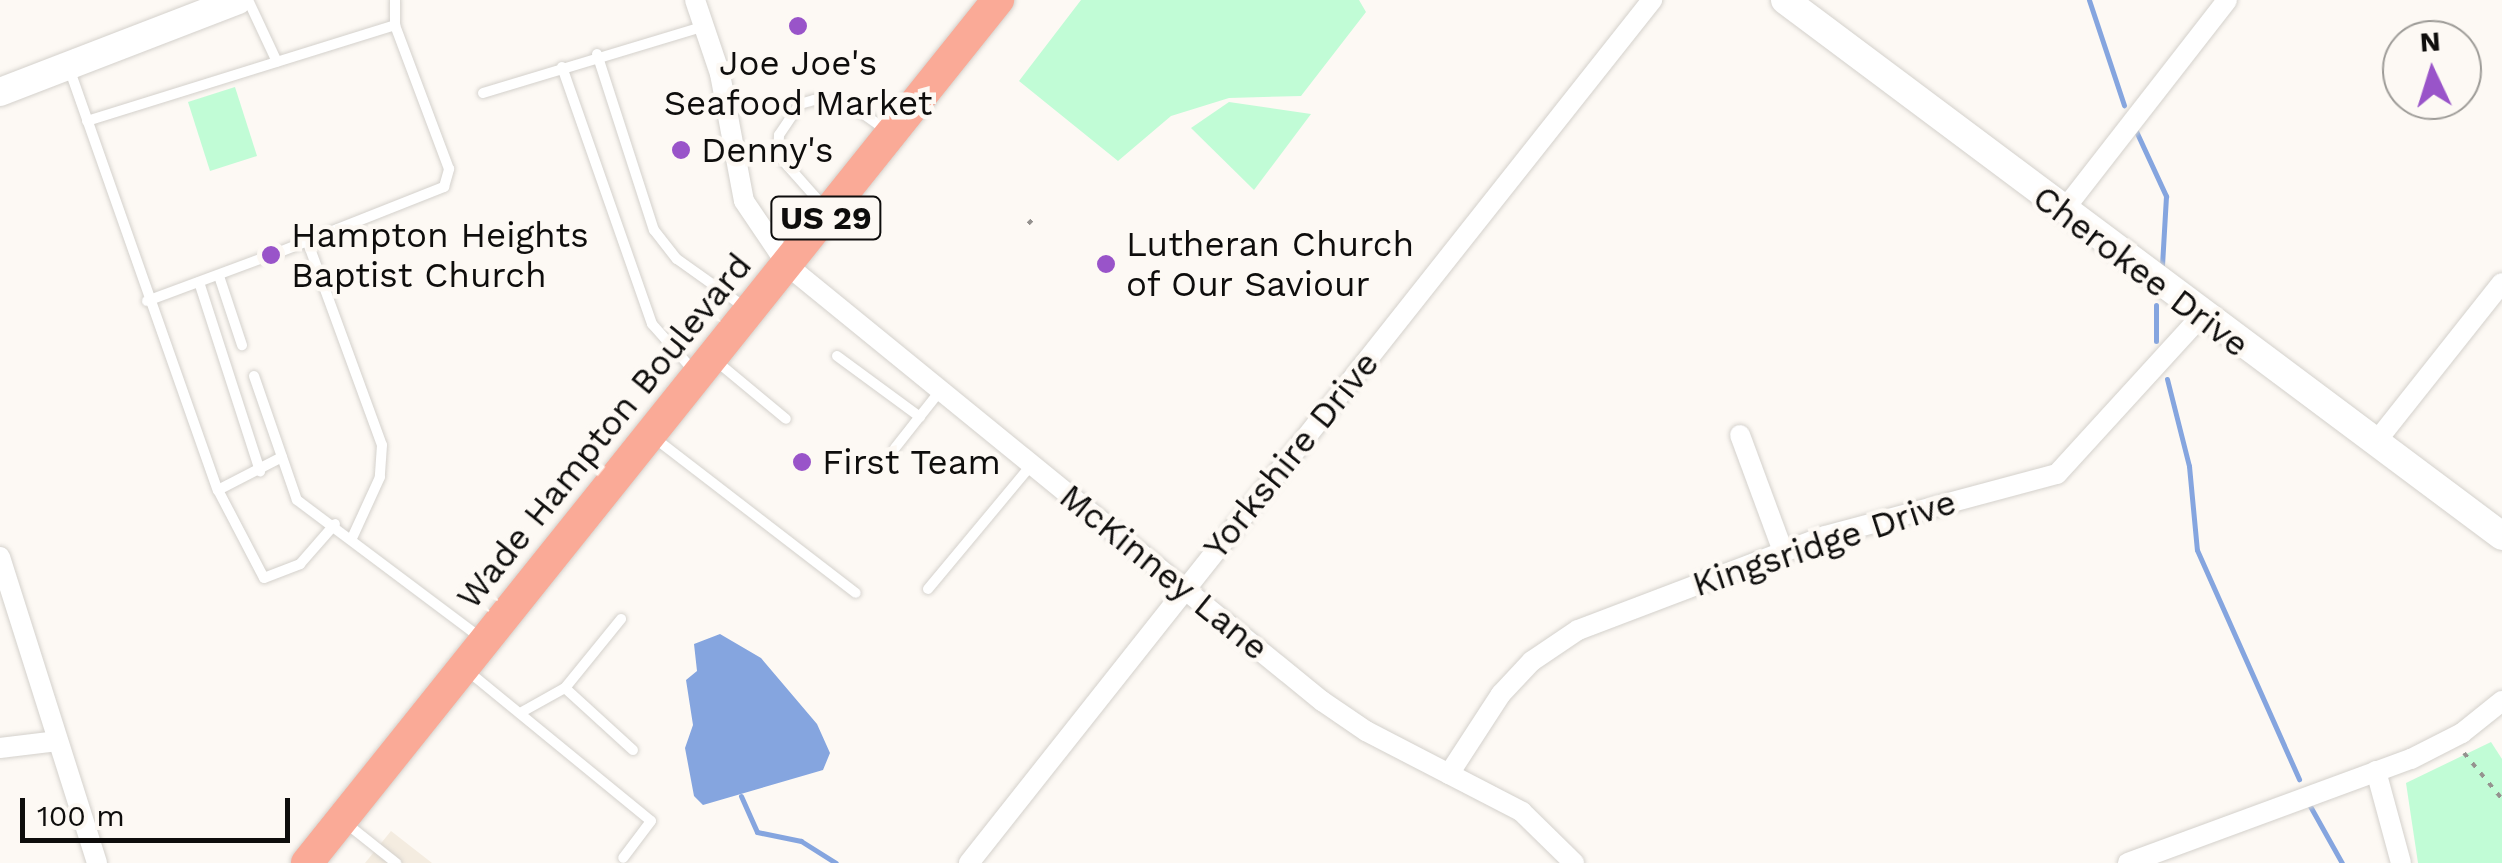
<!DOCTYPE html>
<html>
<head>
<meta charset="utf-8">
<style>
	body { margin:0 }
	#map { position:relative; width:2502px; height:863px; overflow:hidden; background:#fdf9f4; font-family:"Work Sans",sans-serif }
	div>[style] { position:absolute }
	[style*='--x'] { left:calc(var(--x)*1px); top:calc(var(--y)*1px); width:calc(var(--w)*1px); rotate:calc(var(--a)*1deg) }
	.built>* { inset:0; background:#f4ece0 }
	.green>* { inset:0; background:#c1fcd6 }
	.water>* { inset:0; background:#85a5df }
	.stream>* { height:5px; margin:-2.5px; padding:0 2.5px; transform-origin:2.5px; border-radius:2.5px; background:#85a5df }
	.path>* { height:4px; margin-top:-2px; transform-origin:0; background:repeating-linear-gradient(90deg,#95928f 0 5px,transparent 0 13px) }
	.roads { filter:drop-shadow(0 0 2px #d4d1cc) drop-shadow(0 0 2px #d4d1cc) }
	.service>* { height:10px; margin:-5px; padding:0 5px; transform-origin:5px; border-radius:5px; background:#fff }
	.minor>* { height:20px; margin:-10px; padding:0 10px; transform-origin:10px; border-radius:10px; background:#fff }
	.tertiary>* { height:28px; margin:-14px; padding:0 14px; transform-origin:14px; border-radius:14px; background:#fff }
	.primary>* { height:32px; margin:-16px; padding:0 16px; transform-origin:16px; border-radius:16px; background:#faaa97 }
	.dots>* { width:28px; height:28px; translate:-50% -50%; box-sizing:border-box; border:5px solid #fdf9f4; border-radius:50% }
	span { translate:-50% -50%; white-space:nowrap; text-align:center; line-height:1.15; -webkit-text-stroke:9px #fdf9f4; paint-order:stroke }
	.shield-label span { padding:2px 8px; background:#fdf9f4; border:2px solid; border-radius:8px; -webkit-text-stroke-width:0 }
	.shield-label { font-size:32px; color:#0e0d0c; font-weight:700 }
	.poi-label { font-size:35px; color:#0e0d0c }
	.left { translate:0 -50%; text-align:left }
	.street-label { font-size:35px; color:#0e0d0c }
	.north { position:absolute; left:2382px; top:20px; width:100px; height:100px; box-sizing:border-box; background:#fdf9f4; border:2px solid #9d9b97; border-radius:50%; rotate:356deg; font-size:28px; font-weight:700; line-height:40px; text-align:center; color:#0e0d0c }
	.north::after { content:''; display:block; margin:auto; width:35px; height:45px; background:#9954c9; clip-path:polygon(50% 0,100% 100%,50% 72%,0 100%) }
	.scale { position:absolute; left:20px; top:798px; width:270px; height:45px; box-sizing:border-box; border:5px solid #0e0d0c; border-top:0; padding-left:12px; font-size:30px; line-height:35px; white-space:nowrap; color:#0e0d0c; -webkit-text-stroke:8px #fdf9f4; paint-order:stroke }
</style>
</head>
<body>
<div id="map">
	<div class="built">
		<div style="clip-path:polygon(391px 831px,432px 863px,365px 863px)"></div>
	</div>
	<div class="green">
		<div style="clip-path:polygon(1081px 0,1359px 0,1366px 12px,1301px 96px,1229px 98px,1171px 116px,1118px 161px,1019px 81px)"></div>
		<div style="clip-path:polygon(235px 87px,257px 156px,210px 171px,188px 102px)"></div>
		<div style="clip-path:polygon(1229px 102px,1311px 114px,1254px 190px,1191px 128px)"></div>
		<div style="clip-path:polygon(2491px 742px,2502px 759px,2502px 863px,2418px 863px,2406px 783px)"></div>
	</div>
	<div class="water">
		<div style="clip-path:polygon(720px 634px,761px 658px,817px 724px,830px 753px,823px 770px,703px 805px,694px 796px,685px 748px,693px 725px,686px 680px,697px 671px,694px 644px)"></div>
	</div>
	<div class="stream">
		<div style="--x:2089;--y:0;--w:111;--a:71.6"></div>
		<div style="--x:2136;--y:131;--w:72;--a:65.2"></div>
		<div style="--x:2166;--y:196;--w:70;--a:93.3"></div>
		<div style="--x:2156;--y:341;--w:36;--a:-90"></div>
		<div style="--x:2167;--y:379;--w:90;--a:75.8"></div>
		<div style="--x:2189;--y:466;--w:84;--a:84.6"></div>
		<div style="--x:2197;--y:550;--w:251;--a:66"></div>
		<div style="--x:741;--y:796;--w:39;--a:66"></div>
		<div style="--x:757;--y:832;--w:45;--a:11.6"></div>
		<div style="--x:801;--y:841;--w:41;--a:32.2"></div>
		<div style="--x:2310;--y:806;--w:65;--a:60.7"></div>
	</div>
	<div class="path">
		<div style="--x:1028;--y:224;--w:7;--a:-45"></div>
		<div style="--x:2464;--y:753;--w:60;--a:50.4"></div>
	</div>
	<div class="roads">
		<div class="service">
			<div style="--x:248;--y:0;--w:68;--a:64.9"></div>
			<div style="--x:597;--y:54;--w:185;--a:72.1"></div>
			<div style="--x:654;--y:230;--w:37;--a:52"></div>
			<div style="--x:677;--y:259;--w:86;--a:35.5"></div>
			<div style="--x:562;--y:67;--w:272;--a:70.7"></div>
			<div style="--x:652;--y:324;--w:62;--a:48.3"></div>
			<div style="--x:69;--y:68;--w:448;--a:70.6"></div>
			<div style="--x:218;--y:490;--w:99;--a:62.4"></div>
			<div style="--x:264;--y:578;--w:39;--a:-21"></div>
			<div style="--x:300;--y:564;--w:53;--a:-48.8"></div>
			<div style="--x:483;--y:93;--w:232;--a:-16.8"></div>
			<div style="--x:87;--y:121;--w:323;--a:-17.3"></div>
			<div style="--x:826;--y:209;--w:72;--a:-131.6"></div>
			<div style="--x:778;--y:155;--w:20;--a:-87"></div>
			<div style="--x:779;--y:135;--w:37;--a:-56"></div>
			<div style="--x:800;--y:104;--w:15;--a:-16"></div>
			<div style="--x:814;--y:100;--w:46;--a:13.7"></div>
			<div style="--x:859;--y:111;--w:33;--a:35"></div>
			<div style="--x:308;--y:243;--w:215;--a:69.9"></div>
			<div style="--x:382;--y:445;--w:32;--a:94"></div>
			<div style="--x:380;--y:477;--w:65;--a:114.6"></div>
			<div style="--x:277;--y:253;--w:180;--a:-21.6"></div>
			<div style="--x:444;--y:187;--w:19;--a:-74"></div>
			<div style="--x:449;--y:169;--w:154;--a:-110.6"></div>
			<div style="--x:395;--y:25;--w:25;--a:-90"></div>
			<div style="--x:219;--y:276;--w:73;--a:71.6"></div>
			<div style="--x:199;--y:282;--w:199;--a:72.1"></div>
			<div style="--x:147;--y:301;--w:126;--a:-20.4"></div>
			<div style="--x:837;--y:356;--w:103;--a:36.3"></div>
			<div style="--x:715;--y:360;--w:92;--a:39.7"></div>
			<div style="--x:254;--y:376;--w:131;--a:70.9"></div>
			<div style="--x:297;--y:500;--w:230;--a:36.9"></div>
			<div style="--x:652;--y:436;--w:257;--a:37.6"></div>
			<div style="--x:895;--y:448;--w:73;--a:-51.7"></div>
			<div style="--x:218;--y:490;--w:72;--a:-27.3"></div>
			<div style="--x:928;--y:589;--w:163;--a:-50.2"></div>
			<div style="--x:469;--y:672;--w:235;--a:39.3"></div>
			<div style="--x:651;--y:821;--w:46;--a:127.1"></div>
			<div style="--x:565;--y:688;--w:92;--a:42.4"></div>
			<div style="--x:520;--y:713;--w:51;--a:-29.1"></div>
			<div style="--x:565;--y:688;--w:89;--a:-50.9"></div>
			<div style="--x:347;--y:824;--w:63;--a:38.5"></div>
		</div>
		<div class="minor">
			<div style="--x:695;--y:0;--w:78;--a:71.3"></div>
			<div style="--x:720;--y:74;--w:129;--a:79.3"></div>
			<div style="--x:744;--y:201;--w:78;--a:55.9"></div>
			<div style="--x:788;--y:266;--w:689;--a:39.17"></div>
			<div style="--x:1322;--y:701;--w:53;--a:34.3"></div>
			<div style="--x:1366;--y:731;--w:176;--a:27.4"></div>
			<div style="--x:1522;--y:812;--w:73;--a:44.4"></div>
			<div style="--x:2063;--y:211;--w:267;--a:-52.1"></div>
			<div style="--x:1740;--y:435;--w:124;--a:69.7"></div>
			<div style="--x:2375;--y:443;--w:204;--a:-51.6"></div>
			<div style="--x:0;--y:557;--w:321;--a:72.4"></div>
			<div style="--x:0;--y:748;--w:58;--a:-6.9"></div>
			<div style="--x:2376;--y:771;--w:95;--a:74.8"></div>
			<div style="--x:1449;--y:774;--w:95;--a:-57"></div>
			<div style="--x:1501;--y:694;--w:45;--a:-46.8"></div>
			<div style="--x:1532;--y:661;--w:55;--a:-34"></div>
			<div style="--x:1578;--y:630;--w:264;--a:-20.8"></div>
			<div style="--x:1825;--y:536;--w:240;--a:-15"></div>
			<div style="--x:2057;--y:474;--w:215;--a:-47.6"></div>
			<div style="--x:969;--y:863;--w:1101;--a:-51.64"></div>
			<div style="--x:2128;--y:863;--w:302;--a:-20.2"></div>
			<div style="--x:2411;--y:759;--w:57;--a:-27"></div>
			<div style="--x:2462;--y:733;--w:51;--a:-38.7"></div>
		</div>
		<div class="tertiary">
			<div style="--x:1785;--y:0;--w:895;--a:36.78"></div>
			<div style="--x:0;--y:92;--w:255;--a:-21.1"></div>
		</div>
		<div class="primary">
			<div style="--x:307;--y:863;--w:1106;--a:-51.32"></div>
		</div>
	</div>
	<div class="dots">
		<div style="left:798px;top:26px;background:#9954c9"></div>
		<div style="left:681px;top:150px;background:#9954c9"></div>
		<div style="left:271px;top:255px;background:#9954c9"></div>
		<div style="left:1106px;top:264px;background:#9954c9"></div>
		<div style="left:802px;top:462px;background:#9954c9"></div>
	</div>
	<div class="shield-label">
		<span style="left:826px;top:218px">US 29</span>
	</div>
	<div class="poi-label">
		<span style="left:798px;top:83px">Joe Joe's<br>Seafood Market</span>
		<span class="left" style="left:701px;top:150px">Denny's</span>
		<span class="left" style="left:291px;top:255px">Hampton Heights<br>Baptist Church</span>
		<span class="left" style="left:1126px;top:264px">Lutheran Church<br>of Our Saviour</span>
		<span class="left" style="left:822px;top:462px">First Team</span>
	</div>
	<div class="street-label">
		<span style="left:2141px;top:271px;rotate:37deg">Cherokee Drive</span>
		<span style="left:604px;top:431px;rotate:-51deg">Wade Hampton Boulevard</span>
		<span style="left:1291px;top:455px;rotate:-51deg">Yorkshire Drive</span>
		<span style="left:1824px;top:543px;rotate:-18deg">Kingsridge Drive</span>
		<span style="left:1164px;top:572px;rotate:39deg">McKinney Lane</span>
	</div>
	<div class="north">N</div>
	<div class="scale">100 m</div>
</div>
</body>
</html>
